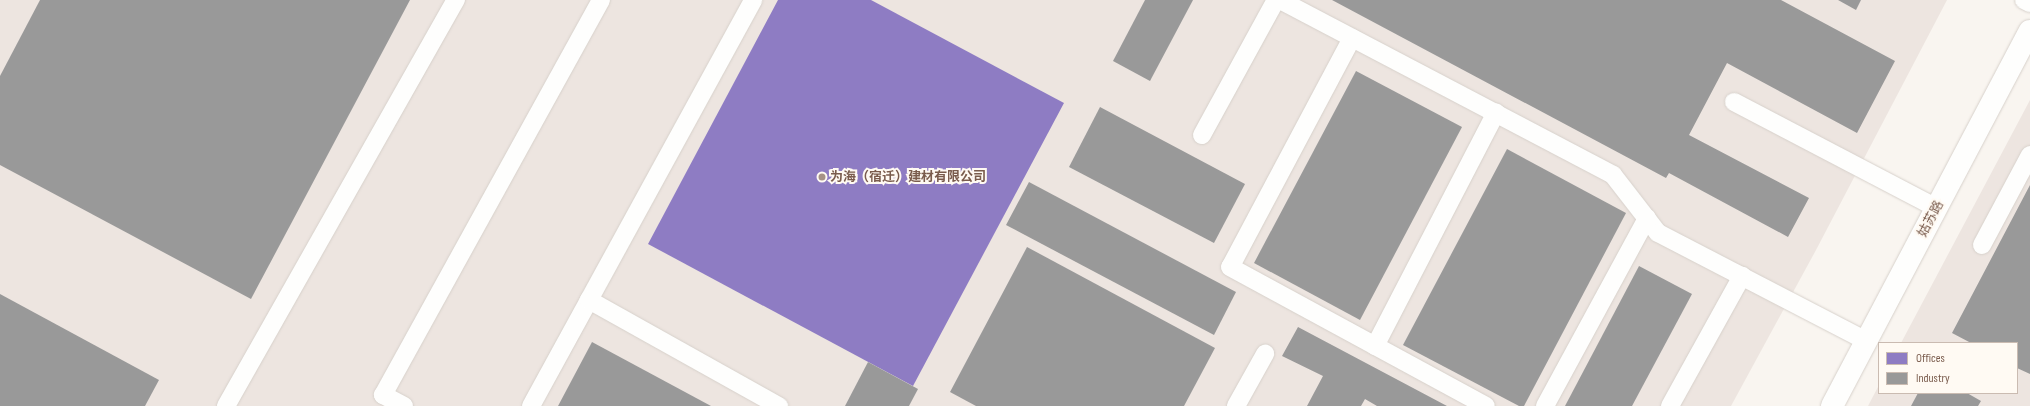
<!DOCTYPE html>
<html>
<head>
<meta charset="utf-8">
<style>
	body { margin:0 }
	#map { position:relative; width:2030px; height:406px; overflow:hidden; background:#f9f5f0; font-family:"Sofia Sans Condensed","Noto Sans SC",sans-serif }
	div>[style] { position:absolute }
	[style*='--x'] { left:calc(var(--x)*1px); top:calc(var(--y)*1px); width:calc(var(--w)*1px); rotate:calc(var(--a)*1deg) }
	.industrial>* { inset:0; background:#ede5e0 }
	.offices>* { inset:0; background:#8e7cc3 }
	.industry>* { inset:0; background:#999 }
	.roads { filter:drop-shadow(0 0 1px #d7d1cb) drop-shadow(0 0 1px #d7d1cb) }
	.service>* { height:18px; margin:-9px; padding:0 9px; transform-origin:9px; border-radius:9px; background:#fefefd }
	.tertiary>* { height:22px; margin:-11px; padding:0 11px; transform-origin:11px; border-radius:11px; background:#fefefd }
	.dots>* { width:11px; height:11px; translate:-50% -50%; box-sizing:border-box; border:2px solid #fffaf3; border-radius:50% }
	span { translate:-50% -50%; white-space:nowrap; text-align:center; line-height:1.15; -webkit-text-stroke:4px #fffaf3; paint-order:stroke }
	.poi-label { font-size:13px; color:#7a5c4d; font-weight:700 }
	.left { translate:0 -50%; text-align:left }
	.street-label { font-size:13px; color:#7a5c4d }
	.legend { position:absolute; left:1878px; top:342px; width:140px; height:52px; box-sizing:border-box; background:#fffaf3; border:1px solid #cabbb1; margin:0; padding:5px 7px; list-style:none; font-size:12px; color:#7a5c4d }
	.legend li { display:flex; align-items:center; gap:8px; height:20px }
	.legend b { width:20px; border:1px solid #cabbb1 }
</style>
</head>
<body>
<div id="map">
	<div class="industrial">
		<div style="clip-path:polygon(0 0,1947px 0,1816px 250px,1731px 406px,0 406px)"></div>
		<div style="clip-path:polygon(2030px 100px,2030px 406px,1868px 406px,1879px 385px,1879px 393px,2017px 393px,2017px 343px,1901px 343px)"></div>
	</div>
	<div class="offices">
		<div style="clip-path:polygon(778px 0,871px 0,1064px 103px,913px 386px,648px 244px)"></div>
	</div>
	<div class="industry">
		<div style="clip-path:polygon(40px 0,410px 0,251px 299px,0 165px,0 76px)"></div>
		<div style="clip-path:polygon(1145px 0,1193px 0,1150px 81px,1113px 61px)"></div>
		<div style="clip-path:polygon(1332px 0,1781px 0,1895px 61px,1857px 133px,1727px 63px,1689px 135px,1809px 198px,1788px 237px,1669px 173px,1666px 178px)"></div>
		<div style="clip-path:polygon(1838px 0,1861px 0,1856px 10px)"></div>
		<div style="clip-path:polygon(1356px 71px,1462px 127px,1360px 320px,1254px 263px)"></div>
		<div style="clip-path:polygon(1100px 107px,1245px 184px,1214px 243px,1069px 167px)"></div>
		<div style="clip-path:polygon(1507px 149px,1626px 213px,1524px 406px,1519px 406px,1403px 345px)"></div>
		<div style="clip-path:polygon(1029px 182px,1236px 292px,1214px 335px,1006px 225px)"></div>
		<div style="clip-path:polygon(2030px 185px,2030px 374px,2017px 368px,2017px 343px,1971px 343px,1952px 333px)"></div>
		<div style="clip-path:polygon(1027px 247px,1215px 348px,1184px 406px,976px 406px,950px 392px)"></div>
		<div style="clip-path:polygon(1639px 266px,1692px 294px,1632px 406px,1565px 406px)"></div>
		<div style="clip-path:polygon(0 294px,159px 380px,145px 406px,0 406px)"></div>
		<div style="clip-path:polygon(1298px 327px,1447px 406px,1377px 406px,1365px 399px,1361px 406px,1307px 406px,1323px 376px,1282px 356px)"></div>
		<div style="clip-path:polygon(592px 342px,711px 406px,558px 406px)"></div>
		<div style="clip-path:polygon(868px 362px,918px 389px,909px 406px,845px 406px)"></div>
		<div style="clip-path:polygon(1918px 393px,1967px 393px,1981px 401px,1978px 406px,1911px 406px)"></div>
	</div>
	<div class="roads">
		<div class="service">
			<div style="--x:1280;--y:0;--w:376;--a:27.7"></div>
			<div style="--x:1613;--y:175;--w:73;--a:52.2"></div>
			<div style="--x:1658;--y:233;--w:234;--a:27.4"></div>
			<div style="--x:2024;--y:0;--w:7;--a:27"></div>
			<div style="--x:1352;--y:38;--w:259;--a:118"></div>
			<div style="--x:1230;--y:267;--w:291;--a:28.5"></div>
			<div style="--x:1734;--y:102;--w:229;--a:27.6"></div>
			<div style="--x:1202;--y:135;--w:154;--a:-61.3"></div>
			<div style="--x:1982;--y:245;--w:102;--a:-61.9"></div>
			<div style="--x:589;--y:300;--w:342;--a:-61.3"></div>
			<div style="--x:1375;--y:346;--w:263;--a:-62.6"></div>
			<div style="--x:226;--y:406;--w:467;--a:-60.5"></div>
			<div style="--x:404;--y:406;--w:24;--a:-152"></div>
			<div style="--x:383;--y:395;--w:451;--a:-61.1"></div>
			<div style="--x:531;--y:406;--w:121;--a:-61.3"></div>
			<div style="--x:589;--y:300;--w:218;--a:29.2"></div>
			<div style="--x:1236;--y:406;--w:60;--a:-60.9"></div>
			<div style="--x:1545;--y:406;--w:214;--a:-61.5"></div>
			<div style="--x:1670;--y:406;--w:149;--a:-61"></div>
		</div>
		<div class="tertiary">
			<div style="--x:1832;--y:406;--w:424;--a:-62.2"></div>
		</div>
	</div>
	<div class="dots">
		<div style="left:822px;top:177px;background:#a69286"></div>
	</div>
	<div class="poi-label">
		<span class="left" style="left:830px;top:177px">为海（宿迁）建材有限公司</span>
	</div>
	<div class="street-label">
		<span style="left:1931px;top:219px;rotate:-62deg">姑苏路</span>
	</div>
	<ul class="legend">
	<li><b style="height:11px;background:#8e7cc3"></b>Offices</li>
	<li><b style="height:11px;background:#999"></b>Industry</li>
	</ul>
</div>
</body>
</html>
